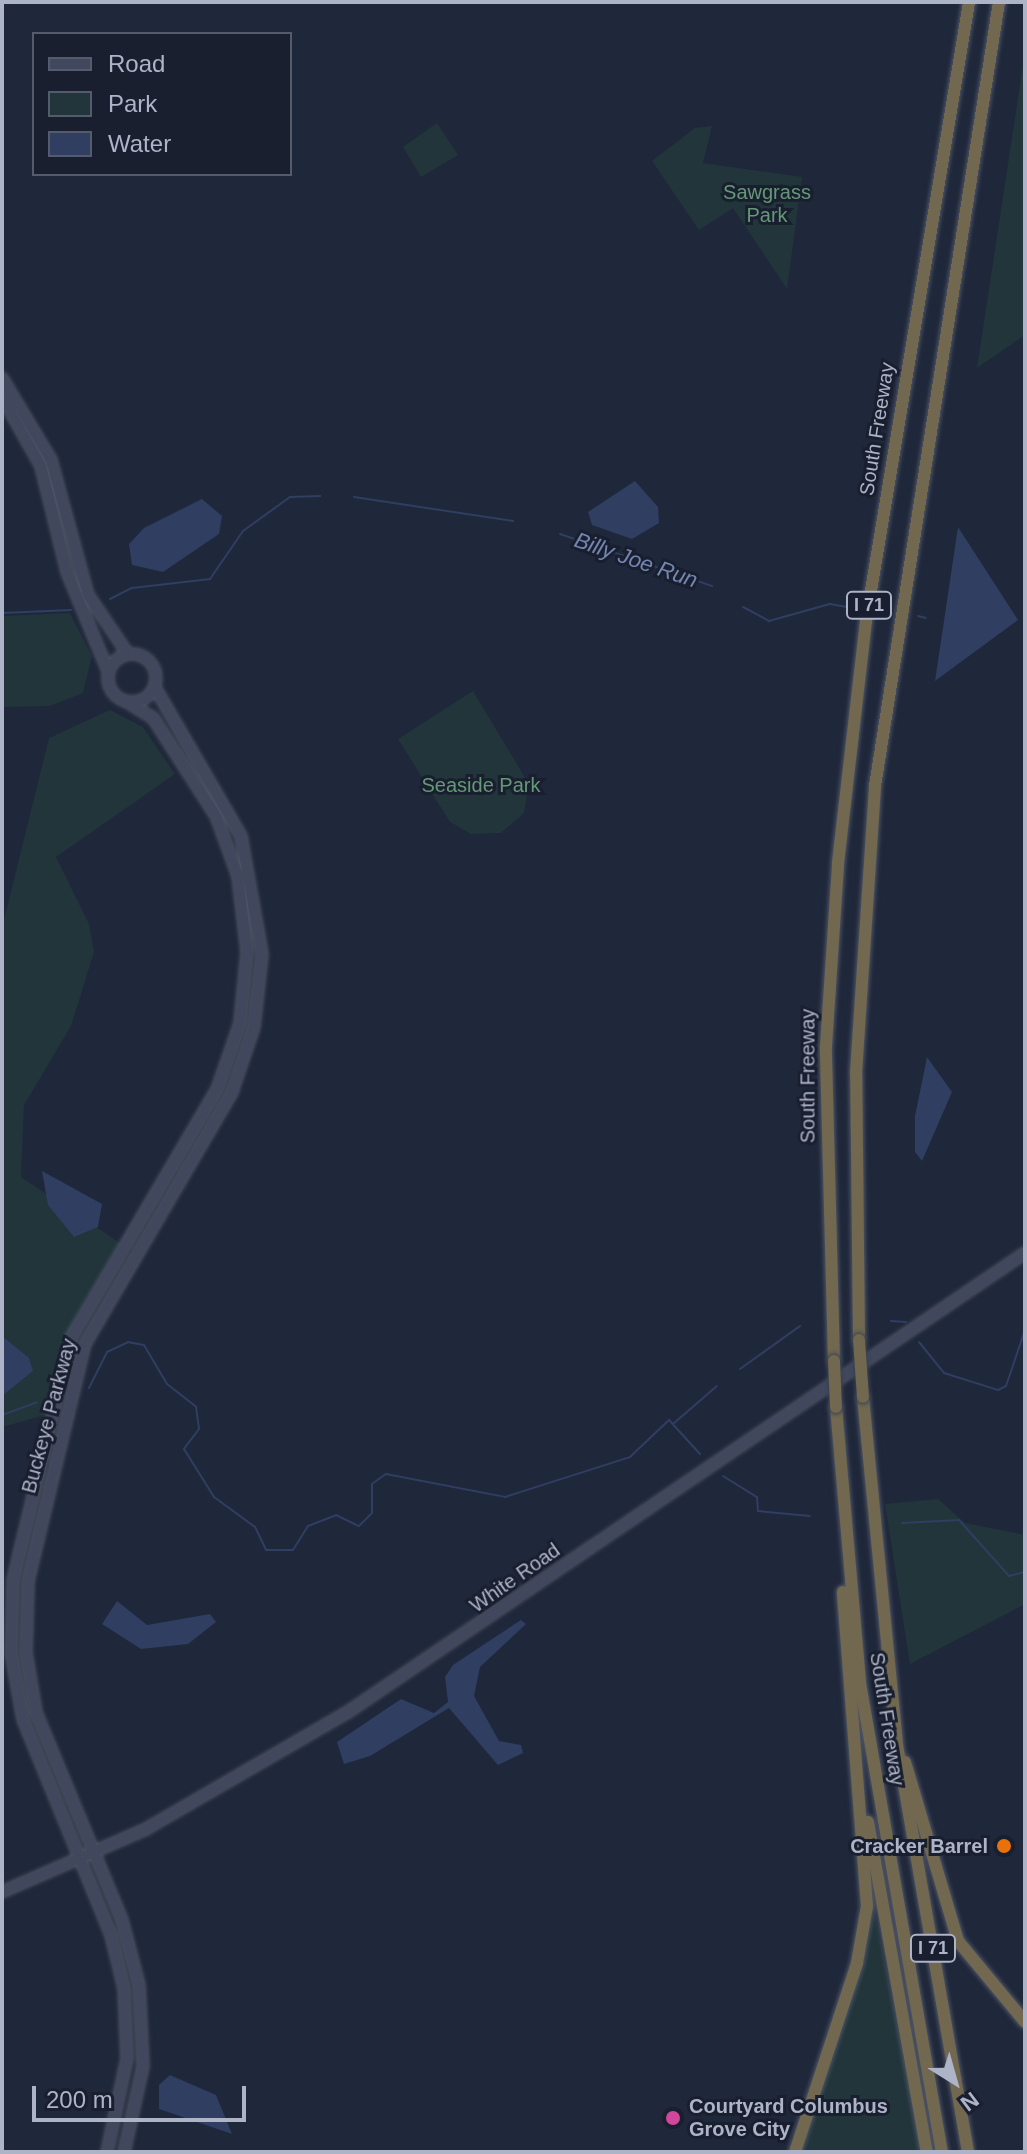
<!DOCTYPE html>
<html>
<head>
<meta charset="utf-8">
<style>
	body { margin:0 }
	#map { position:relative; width:1027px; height:2154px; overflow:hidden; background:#1f273a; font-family:Helvetica,sans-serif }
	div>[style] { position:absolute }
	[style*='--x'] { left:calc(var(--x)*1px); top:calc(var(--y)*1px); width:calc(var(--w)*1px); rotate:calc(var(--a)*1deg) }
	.green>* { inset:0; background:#21353b }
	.water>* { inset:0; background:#2f3e61 }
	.stream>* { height:2px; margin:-1px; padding:0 1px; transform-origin:1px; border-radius:1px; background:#2f3e61 }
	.roads { filter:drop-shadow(0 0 2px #4d5465) drop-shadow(0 0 2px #4d5465) }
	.secondary>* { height:10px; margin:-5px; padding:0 5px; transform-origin:5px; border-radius:5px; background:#41485e }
	.secondary>.ring { margin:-5px; padding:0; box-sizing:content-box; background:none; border:10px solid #41485e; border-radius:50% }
	.highway>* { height:12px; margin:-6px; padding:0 6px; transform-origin:6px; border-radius:6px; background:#71684f }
	.bridges { filter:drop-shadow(0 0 2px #3a4152) drop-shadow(0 0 2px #3a4152) }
	.highway-bridge>* { height:12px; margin:-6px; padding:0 6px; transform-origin:6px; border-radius:6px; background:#71684f }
	.dots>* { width:22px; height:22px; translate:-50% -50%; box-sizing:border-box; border:4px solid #191f2f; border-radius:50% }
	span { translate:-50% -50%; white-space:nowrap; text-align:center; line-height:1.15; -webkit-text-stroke:6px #191f2f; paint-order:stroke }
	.shield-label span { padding:2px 6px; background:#191f2f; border:2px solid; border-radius:6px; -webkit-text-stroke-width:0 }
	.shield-label { font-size:18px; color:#adb4c7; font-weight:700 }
	.park-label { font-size:20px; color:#639976 }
	.street-label { font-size:20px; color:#adb4c7 }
	.poi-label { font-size:20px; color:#adb4c7; font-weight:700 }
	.right { translate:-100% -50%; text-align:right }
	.left { translate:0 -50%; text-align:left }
	.water-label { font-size:22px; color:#7386b2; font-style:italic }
	.frame { position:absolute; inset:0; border:4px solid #adb4c7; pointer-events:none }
	.legend { position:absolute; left:32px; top:32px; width:260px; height:144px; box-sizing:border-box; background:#191f2f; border:2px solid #545b6c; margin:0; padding:10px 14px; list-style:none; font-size:24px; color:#adb4c7 }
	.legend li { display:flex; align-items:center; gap:16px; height:40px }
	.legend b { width:40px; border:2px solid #545b6c }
	.north { position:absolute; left:915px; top:2042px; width:80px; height:80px; -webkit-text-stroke:6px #191f2f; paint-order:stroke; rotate:143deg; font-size:22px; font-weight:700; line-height:32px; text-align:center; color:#adb4c7 }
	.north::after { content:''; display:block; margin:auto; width:28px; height:36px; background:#adb4c7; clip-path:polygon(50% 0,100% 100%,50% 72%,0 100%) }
	.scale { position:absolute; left:32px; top:2086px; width:214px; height:36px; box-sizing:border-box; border:4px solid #adb4c7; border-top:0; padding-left:10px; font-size:24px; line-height:28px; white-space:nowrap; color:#adb4c7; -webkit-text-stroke:6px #191f2f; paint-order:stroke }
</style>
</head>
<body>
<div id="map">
	<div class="green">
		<div style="clip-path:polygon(1025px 52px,1025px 335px,977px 368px)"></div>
		<div style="clip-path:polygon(437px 123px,458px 155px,421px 177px,403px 147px)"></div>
		<div style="clip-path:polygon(712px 126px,703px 163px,802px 177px,787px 289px,733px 208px,699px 230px,652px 161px,695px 128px)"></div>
		<div style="clip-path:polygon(70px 613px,92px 656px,83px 693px,50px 706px,2px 707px,2px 616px)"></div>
		<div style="clip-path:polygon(473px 691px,529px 784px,524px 813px,501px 833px,471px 834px,450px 822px,398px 739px)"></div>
		<div style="clip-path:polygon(110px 710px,143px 727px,175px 774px,56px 857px,89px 924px,94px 952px,71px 1026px,24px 1105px,21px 1177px,120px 1243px,73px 1322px,45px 1415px,2px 1427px,2px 928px,49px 738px)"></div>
		<div style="clip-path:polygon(938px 1499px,965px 1523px,1025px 1535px,1025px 1604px,910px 1664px,885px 1504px)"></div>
		<div style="clip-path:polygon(874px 1908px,922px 2152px,802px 2152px,869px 1912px)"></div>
	</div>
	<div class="water">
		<div style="clip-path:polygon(635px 481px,658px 507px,659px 523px,632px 539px,592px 525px,588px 512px)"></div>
		<div style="clip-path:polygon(202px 499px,222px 516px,219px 534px,163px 572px,132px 565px,129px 544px,144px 528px)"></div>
		<div style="clip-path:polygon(958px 527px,1018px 620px,935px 681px)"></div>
		<div style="clip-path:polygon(927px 1057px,952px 1092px,922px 1161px,915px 1152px,915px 1116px)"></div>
		<div style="clip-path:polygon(42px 1171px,102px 1204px,98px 1227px,74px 1237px,48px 1205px)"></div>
		<div style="clip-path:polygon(2px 1336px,29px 1358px,33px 1371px,2px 1396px)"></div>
		<div style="clip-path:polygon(117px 1601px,147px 1625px,210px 1614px,216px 1622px,188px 1644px,141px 1649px,102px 1624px)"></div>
		<div style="clip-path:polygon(521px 1620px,526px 1624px,480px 1667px,474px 1696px,499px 1741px,521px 1745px,523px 1753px,498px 1765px,449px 1708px,370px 1756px,344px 1764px,337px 1742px,401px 1699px,434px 1713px,448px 1702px,445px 1677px,453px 1665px)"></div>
		<div style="clip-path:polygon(170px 2075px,216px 2095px,232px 2134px,159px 2109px,159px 2085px)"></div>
	</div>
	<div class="stream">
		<div style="--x:354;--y:497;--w:161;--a:8.6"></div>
		<div style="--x:560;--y:534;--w:161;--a:18.9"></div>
		<div style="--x:110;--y:599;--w:25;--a:-27"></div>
		<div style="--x:132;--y:588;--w:79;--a:-6.6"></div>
		<div style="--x:210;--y:579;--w:58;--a:-55.5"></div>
		<div style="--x:243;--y:531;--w:58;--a:-35.9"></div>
		<div style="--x:290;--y:497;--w:30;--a:-2"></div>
		<div style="--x:743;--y:607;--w:30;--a:28"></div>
		<div style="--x:769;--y:621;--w:63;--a:-15.6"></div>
		<div style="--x:830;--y:604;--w:17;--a:10"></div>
		<div style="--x:2;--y:613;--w:69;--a:-2.5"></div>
		<div style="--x:918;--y:616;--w:8;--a:14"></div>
		<div style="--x:891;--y:1321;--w:15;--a:4"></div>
		<div style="--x:919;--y:1342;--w:40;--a:51"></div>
		<div style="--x:944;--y:1373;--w:57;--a:17.5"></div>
		<div style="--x:998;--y:1390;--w:9;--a:-27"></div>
		<div style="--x:1006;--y:1386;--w:59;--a:-71.3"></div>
		<div style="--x:740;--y:1369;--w:74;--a:-35.6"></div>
		<div style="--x:89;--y:1388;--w:40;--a:-63.4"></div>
		<div style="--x:107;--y:1352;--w:23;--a:-25"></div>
		<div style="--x:128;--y:1342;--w:16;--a:11"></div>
		<div style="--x:144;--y:1345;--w:45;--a:59.5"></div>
		<div style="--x:167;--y:1384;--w:37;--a:38"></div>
		<div style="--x:196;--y:1407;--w:22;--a:82"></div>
		<div style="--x:199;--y:1429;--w:25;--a:127"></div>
		<div style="--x:184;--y:1449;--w:57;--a:58"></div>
		<div style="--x:214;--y:1497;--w:51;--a:36.2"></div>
		<div style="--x:255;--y:1527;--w:25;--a:64"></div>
		<div style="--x:266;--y:1550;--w:27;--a:0"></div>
		<div style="--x:293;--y:1550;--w:28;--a:-58"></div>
		<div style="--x:308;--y:1526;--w:30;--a:-21"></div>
		<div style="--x:336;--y:1515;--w:25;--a:26"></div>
		<div style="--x:359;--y:1526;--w:18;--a:-45"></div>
		<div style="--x:372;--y:1513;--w:29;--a:-90"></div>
		<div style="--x:372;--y:1484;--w:17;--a:-36"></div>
		<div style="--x:386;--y:1474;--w:121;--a:10.9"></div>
		<div style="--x:505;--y:1497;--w:131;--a:-17.7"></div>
		<div style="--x:630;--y:1457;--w:54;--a:-43.5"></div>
		<div style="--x:669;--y:1420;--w:46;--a:47.6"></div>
		<div style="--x:2;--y:1415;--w:37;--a:-20"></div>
		<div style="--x:673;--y:1424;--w:58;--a:-40.8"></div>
		<div style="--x:723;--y:1476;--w:40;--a:32"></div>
		<div style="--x:757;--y:1497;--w:14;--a:86"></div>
		<div style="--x:758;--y:1511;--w:52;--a:5.5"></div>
		<div style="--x:902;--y:1523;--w:57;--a:-3"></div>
		<div style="--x:959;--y:1520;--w:75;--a:48.2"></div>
		<div style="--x:1009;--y:1576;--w:16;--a:-14"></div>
	</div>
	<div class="roads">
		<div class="secondary">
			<div style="--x:2;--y:378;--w:96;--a:59.1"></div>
			<div style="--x:51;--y:460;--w:140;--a:74.7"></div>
			<div style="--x:88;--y:595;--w:71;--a:55.9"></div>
			<div style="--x:2;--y:397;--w:79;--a:60.5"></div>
			<div style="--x:41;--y:466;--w:109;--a:76.2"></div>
			<div style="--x:67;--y:572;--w:107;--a:67.5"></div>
			<div class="ring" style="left:108px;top:654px;width:38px;height:38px"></div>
			<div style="--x:2;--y:1892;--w:157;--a:-23.6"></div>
			<div style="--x:146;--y:1829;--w:233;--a:-30.1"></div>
			<div style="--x:348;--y:1712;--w:818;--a:-34.14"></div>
			<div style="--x:107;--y:2152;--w:95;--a:-77.9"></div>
			<div style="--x:127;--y:2059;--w:71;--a:-92.4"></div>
			<div style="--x:124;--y:1988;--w:55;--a:-103.8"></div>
			<div style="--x:111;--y:1935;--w:233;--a:-112.2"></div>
			<div style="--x:23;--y:1719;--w:67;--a:-100.3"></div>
			<div style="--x:11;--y:1653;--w:73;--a:-88.4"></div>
			<div style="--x:13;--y:1580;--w:249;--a:-76.5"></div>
			<div style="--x:71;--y:1338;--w:291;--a:-59.6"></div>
			<div style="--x:218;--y:1087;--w:68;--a:-71"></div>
			<div style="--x:240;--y:1023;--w:71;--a:-84.4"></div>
			<div style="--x:247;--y:952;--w:77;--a:-96.8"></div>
			<div style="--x:238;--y:876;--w:64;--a:-110.1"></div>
			<div style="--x:216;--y:816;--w:117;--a:-122.7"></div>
			<div style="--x:153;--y:718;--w:32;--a:-148"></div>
			<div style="--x:124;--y:2152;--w:88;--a:-77.5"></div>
			<div style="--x:143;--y:2066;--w:81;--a:-92.8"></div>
			<div style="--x:139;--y:1985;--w:67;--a:-104.7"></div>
			<div style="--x:122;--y:1920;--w:225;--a:-112.5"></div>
			<div style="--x:36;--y:1712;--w:60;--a:-99.6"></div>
			<div style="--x:26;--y:1653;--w:72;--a:-88.4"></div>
			<div style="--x:28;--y:1581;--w:244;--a:-76.5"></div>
			<div style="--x:85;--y:1344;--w:292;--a:-59.7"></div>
			<div style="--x:232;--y:1092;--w:69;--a:-71.3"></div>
			<div style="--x:254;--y:1027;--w:73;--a:-83.7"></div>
			<div style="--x:262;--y:954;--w:120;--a:-100.1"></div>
			<div style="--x:241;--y:836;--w:173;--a:-120.1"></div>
		</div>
		<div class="highway">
			<div style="--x:859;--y:1340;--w:267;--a:-90.6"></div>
			<div style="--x:856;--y:1073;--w:288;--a:-86.2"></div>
			<div style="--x:875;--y:786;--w:794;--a:-81.01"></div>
			<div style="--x:834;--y:1361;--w:315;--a:-91.5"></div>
			<div style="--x:826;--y:1046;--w:183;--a:-86.2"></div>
			<div style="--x:838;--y:863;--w:244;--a:-83.4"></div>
			<div style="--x:866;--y:621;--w:628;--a:-80.55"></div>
			<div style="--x:863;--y:1397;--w:350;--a:84.4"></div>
			<div style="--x:897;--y:1745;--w:413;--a:80.1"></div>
			<div style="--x:836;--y:1407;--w:277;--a:85"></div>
			<div style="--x:860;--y:1683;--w:476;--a:80.1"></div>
			<div style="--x:905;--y:1762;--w:187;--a:73.5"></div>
			<div style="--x:958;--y:1941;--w:105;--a:50.4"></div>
			<div style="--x:868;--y:1822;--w:335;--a:79.9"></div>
			<div style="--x:795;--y:2152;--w:199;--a:-71.8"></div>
			<div style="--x:857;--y:1963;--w:58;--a:-80"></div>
			<div style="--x:867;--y:1906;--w:315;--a:-94.4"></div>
		</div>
	</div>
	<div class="bridges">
		<div class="highway-bridge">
			<div style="--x:859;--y:1340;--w:57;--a:86"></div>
			<div style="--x:834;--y:1361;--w:46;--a:87.5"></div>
		</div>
	</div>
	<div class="dots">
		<div style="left:1004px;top:1846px;background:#e8710a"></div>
		<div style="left:673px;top:2118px;background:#d1479c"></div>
	</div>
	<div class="shield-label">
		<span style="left:869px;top:605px">I 71</span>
		<span style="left:933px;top:1948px">I 71</span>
	</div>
	<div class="park-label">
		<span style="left:767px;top:204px">Sawgrass<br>Park</span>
		<span style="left:481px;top:785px">Seaside Park</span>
	</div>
	<div class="street-label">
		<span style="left:877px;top:429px;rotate:-81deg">South Freeway</span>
		<span style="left:808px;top:1076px;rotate:-90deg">South Freeway</span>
		<span style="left:49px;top:1416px;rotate:-75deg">Buckeye Parkway</span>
		<span style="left:515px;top:1578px;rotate:-35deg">White Road</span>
		<span style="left:887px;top:1719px;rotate:81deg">South Freeway</span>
	</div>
	<div class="poi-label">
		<span class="right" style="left:988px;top:1846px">Cracker Barrel</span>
		<span class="left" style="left:689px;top:2118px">Courtyard Columbus<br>Grove City</span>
	</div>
	<div class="water-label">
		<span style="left:636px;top:560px;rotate:19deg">Billy Joe Run</span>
	</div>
	<div class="frame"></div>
	<ul class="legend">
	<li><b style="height:10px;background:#41485e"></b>Road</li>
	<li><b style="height:22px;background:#21353b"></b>Park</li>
	<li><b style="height:22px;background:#2f3e61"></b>Water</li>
	</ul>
	<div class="north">N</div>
	<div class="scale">200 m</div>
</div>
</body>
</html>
